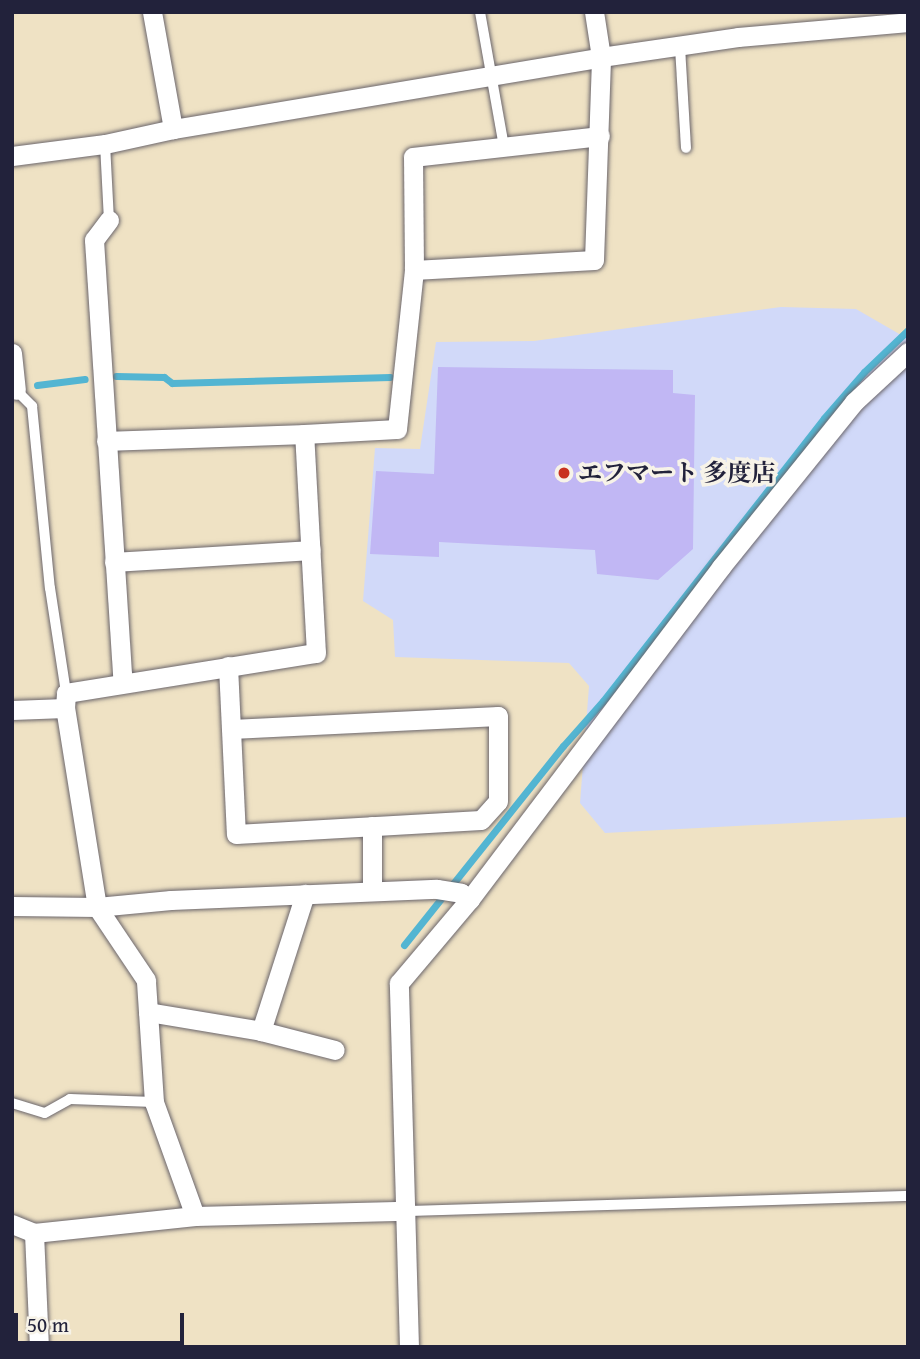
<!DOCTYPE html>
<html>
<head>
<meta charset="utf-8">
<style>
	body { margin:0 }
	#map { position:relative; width:920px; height:1359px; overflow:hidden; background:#efe2c4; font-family:"Gentium Book Plus","Noto Serif JP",serif }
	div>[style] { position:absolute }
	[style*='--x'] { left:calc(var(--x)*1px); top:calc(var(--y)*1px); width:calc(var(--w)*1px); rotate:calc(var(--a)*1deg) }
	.built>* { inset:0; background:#d1d9f9 }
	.stream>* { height:7px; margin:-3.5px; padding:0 3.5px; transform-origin:3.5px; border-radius:3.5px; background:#53b5d2 }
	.building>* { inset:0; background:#c1b7f4 }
	.roads { filter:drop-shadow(0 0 2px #6a656b) drop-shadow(0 0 2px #6a656b) }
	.lane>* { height:10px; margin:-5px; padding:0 5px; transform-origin:5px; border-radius:5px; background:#fff }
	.street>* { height:19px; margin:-9.5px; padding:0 9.5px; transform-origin:9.5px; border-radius:9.5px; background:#fff }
	.dots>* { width:19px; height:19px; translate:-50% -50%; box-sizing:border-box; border:4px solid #f7f3e8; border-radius:50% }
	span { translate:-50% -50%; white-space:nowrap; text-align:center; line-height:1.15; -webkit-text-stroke:7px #f7f3e8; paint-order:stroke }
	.poi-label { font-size:24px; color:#22223b; font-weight:700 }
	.left { translate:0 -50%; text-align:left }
	.frame { position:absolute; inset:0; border:14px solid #22223b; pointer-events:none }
	.scale { position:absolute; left:14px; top:1313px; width:170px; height:32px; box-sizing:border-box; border:4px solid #22223b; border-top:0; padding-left:9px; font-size:21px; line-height:24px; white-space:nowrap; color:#22223b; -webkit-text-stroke:5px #f7f3e8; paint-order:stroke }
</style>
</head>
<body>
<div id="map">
	<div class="built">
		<div style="clip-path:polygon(781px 307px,856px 309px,908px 339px,908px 817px,605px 833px,580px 803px,589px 686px,569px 663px,395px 657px,393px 620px,363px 601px,375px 448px,420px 449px,436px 342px,534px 341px)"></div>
	</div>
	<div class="stream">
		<div style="--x:116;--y:376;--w:48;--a:1.2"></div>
		<div style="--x:164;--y:377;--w:10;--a:37"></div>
		<div style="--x:172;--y:383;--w:218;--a:-1.6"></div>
		<div style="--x:37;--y:385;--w:48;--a:-7.1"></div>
		<div style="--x:404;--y:945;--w:255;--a:-51.4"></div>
		<div style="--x:563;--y:746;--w:60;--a:-48.4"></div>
		<div style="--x:603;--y:701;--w:359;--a:-52"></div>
		<div style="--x:824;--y:418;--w:61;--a:-49"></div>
		<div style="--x:864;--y:372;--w:61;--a:-43.7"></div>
	</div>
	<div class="building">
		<div style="clip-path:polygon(438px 367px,673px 370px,673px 393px,695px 395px,693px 549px,658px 580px,597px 574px,595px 550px,439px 542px,439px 557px,370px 554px,376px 471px,434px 474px)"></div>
	</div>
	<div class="roads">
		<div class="lane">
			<div style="--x:480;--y:12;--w:137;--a:79.9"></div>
			<div style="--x:680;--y:47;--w:101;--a:86.6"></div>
			<div style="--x:105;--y:144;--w:76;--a:87"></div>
			<div style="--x:14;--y:392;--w:3;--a:-45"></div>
			<div style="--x:16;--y:390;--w:23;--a:45"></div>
			<div style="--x:32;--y:406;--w:183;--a:84.4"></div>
			<div style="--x:50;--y:588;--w:106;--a:81.3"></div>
			<div style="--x:12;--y:1103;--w:34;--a:17"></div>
			<div style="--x:45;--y:1113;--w:29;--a:-29"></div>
			<div style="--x:70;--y:1099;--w:84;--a:2"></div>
			<div style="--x:406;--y:1211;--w:502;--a:-1.71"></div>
		</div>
		<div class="street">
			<div style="--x:152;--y:12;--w:119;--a:79.8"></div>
			<div style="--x:12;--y:156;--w:94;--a:-7.4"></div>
			<div style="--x:105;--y:144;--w:70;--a:-12.4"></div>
			<div style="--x:173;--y:129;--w:434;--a:-9.5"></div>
			<div style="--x:601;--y:57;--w:138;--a:-8.3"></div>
			<div style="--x:738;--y:37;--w:171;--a:-5"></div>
			<div style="--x:109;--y:220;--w:25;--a:127"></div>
			<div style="--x:94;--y:240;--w:444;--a:86.3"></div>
			<div style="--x:414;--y:270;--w:113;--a:-90.5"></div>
			<div style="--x:413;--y:157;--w:188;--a:-6.4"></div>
			<div style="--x:12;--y:353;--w:37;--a:84"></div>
			<div style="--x:106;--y:441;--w:198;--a:-2"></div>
			<div style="--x:114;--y:562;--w:197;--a:-3.5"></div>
			<div style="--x:228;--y:666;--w:168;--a:87.3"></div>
			<div style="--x:236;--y:834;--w:245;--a:-3.3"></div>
			<div style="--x:481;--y:820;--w:25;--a:-48"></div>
			<div style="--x:498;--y:801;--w:85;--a:-90"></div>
			<div style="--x:498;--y:716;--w:267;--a:177.2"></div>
			<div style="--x:12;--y:710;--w:53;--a:-2.2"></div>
			<div style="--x:372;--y:891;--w:65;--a:-90"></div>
			<div style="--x:12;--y:906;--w:85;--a:0.7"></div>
			<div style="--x:97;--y:907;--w:74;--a:-5.4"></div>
			<div style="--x:171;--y:900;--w:266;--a:-2.4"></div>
			<div style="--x:437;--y:889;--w:24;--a:9"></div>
			<div style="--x:461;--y:893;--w:11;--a:34"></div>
			<div style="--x:148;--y:1012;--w:115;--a:9.5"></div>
			<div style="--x:261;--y:1031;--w:76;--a:14.4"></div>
			<div style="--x:261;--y:1031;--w:144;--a:-72.2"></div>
			<div style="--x:195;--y:1216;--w:121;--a:-109.8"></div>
			<div style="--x:154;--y:1102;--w:122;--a:-93.8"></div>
			<div style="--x:146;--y:980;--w:88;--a:-123.9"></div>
			<div style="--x:97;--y:907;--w:202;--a:-99.1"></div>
			<div style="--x:65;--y:708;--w:15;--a:-86"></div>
			<div style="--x:66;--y:693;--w:253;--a:-9.1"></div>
			<div style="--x:316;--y:653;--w:219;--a:-93.1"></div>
			<div style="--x:304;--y:434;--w:93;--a:-3.1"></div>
			<div style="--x:397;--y:429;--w:160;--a:-83.9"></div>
			<div style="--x:414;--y:270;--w:180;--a:-3.2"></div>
			<div style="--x:594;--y:260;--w:203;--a:-88"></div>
			<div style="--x:601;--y:57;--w:46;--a:-98.8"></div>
			<div style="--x:12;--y:1224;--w:24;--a:22"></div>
			<div style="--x:34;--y:1233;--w:162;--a:-6"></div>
			<div style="--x:195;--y:1216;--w:211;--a:-1.4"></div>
			<div style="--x:34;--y:1233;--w:113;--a:87.5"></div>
			<div style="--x:409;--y:1347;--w:364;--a:-91.6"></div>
			<div style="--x:399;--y:983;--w:110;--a:-49.8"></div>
			<div style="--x:470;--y:899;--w:416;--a:-52.9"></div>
			<div style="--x:721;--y:567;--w:212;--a:-51.1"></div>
			<div style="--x:854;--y:402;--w:74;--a:-42.8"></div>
		</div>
	</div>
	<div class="dots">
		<div style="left:564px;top:473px;background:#c8321e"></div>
	</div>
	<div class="poi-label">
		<span class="left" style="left:578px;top:473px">エフマート 多度店</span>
	</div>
	<div class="frame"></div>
	<div class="scale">50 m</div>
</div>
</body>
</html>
